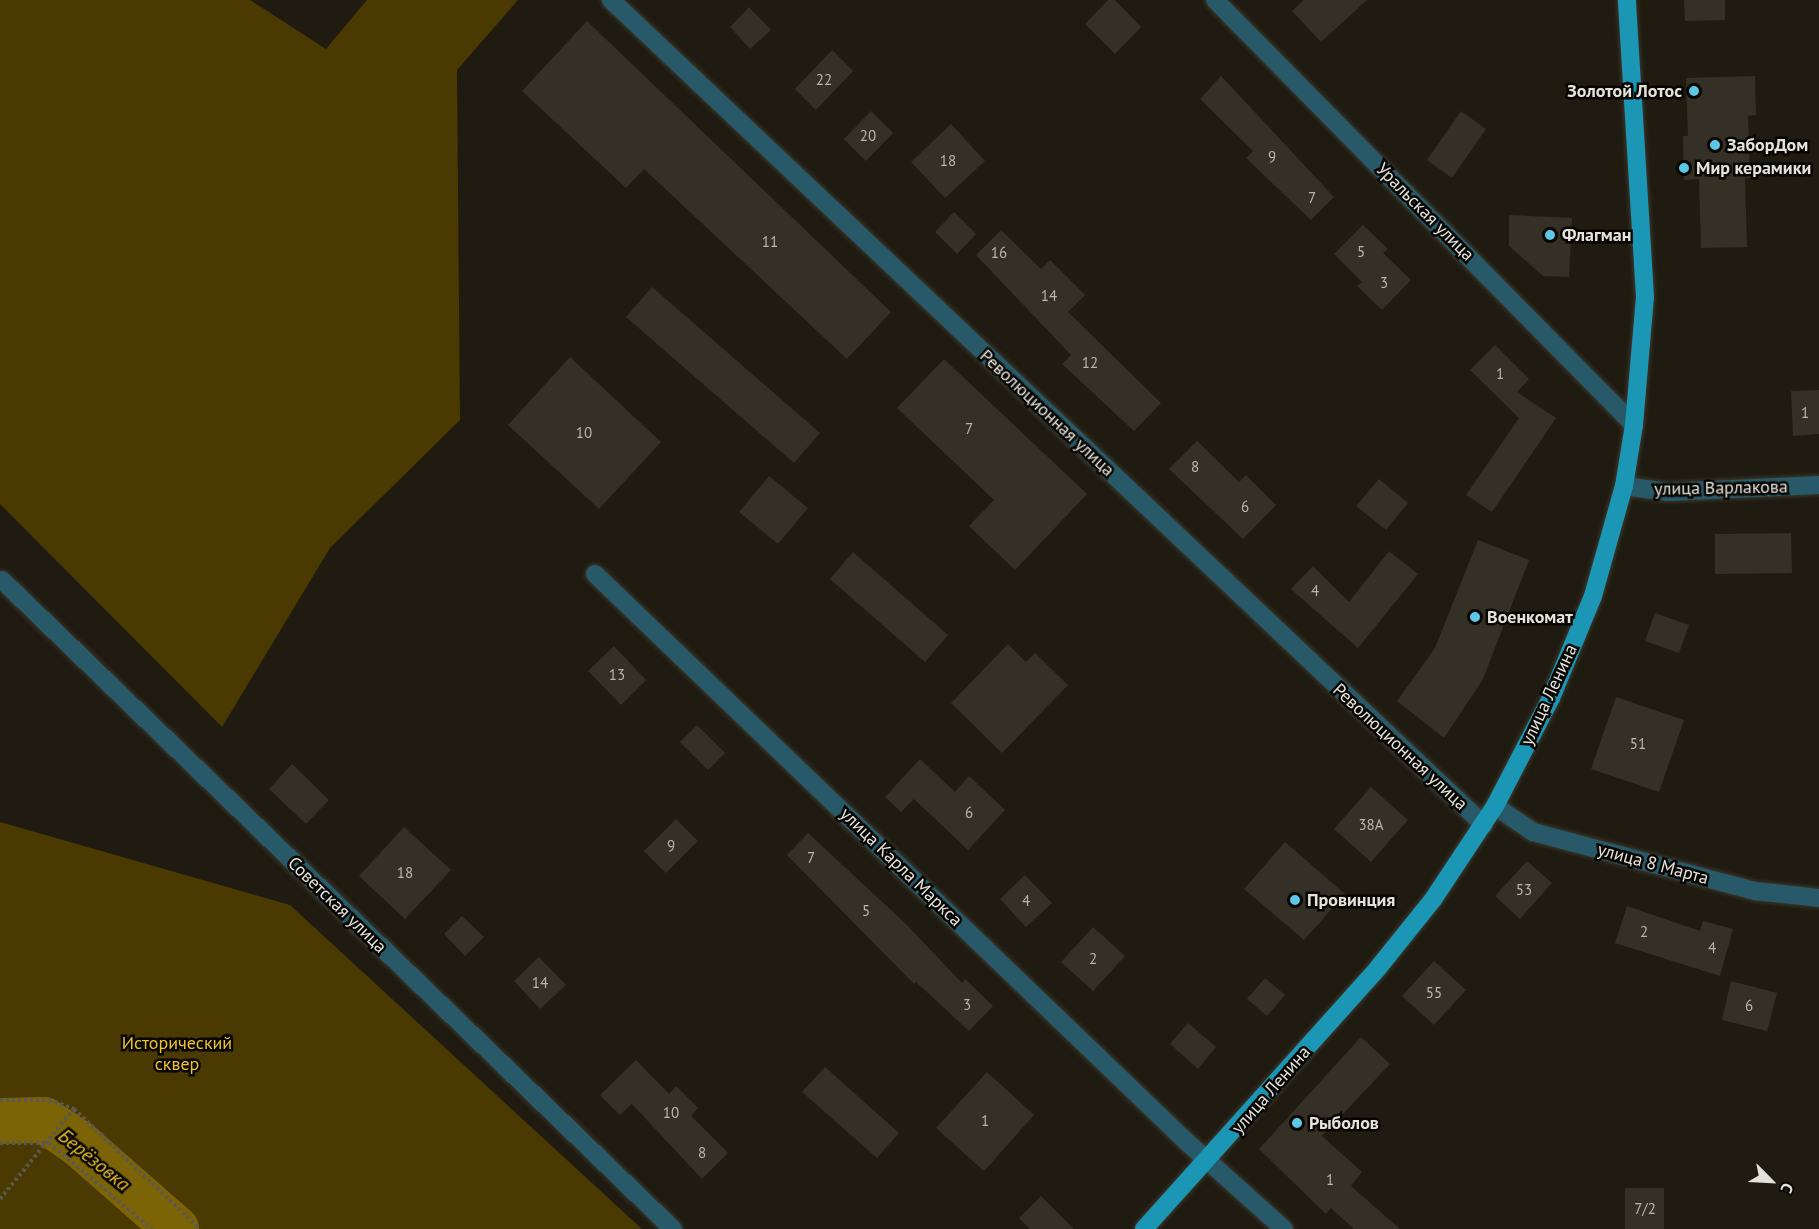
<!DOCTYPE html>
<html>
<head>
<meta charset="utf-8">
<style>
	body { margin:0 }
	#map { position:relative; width:1819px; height:1229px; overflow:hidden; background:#1f1b11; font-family:"PT Sans",sans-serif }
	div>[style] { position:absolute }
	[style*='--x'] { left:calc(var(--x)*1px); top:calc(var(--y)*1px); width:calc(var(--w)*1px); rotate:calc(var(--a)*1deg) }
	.green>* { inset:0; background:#4a3900 }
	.river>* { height:46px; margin:-23px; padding:0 23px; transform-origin:23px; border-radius:23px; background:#7c6306 }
	.building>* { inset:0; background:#343025 }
	.path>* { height:4px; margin-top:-2px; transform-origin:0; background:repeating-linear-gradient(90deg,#5b584f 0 3px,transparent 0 6px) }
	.roads { filter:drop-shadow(0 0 2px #3b372d) drop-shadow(0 0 2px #3b372d) }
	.minor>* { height:18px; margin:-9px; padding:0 9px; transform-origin:9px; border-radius:9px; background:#285968 }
	.major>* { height:18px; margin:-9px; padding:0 9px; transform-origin:9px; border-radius:9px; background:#1b97b5 }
	.dots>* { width:16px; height:16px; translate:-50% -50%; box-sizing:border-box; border:3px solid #070603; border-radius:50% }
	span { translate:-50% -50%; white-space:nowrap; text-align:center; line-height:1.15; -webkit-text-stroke:5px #070603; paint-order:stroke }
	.number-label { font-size:15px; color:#b8b6ae }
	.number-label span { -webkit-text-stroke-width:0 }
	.poi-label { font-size:18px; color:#e4e2db; font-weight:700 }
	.right { translate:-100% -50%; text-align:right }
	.left { translate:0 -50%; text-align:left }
	.street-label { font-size:18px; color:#e4e2db }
	.park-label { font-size:18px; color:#eec22f }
	.water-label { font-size:20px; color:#ebbf2b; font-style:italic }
	.north { position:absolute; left:1741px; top:1151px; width:60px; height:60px; -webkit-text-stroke:4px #070603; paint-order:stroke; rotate:114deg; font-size:16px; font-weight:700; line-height:24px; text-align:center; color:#e4e2db }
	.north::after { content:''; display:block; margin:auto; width:21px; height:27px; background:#e4e2db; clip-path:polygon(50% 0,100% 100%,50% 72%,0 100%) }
</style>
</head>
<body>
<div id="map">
	<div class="green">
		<div style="clip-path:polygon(0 0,250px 0,326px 49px,367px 0,518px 0,457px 70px,460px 420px,330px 548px,222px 727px,0 504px)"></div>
		<div style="clip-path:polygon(0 822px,290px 905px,642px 1229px,0 1229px)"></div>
	</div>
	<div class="river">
		<div style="--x:0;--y:1121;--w:44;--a:-1.3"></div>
		<div style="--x:44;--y:1120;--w:40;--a:34"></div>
		<div style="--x:77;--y:1142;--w:132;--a:41.3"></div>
	</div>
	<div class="building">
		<div style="clip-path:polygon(1108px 0,1115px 0,1141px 27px,1115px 54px,1085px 24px)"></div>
		<div style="clip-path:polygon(1304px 0,1367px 0,1321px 42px,1292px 11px)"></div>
		<div style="clip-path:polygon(1684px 0,1725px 0,1725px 20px,1685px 21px)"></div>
		<div style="clip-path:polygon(749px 7px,771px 30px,750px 49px,730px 27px)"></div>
		<div style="clip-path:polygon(587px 21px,891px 312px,847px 359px,644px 169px,626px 188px,522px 91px)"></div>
		<div style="clip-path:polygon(832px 50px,853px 71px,816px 110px,795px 89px)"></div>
		<div style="clip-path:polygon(1221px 76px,1334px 197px,1311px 220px,1246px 158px,1253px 151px,1200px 99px)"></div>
		<div style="clip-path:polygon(1755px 76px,1756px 115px,1748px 116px,1750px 178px,1745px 178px,1747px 247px,1701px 248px,1699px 179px,1684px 180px,1683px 136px,1688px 136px,1686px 78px)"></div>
		<div style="clip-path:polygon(871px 111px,893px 133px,866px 161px,844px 139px)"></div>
		<div style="clip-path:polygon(1461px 111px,1486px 129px,1452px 178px,1427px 160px)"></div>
		<div style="clip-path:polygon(951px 124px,985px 161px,945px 198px,911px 162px)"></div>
		<div style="clip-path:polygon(954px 212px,976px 234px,957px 254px,935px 232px)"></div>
		<div style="clip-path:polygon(1509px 215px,1572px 218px,1569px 277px,1543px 276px,1509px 246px)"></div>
		<div style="clip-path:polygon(1363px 225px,1388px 249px,1383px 253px,1411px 280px,1382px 310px,1357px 286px,1362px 282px,1334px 254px)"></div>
		<div style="clip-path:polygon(1001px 230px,1041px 269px,1050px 260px,1085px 295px,1068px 312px,1161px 403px,1134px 431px,1062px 364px,1071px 355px,976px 255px)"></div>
		<div style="clip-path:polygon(652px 287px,820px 433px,794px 463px,626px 317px)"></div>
		<div style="clip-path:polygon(1495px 345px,1529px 379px,1517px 392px,1556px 418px,1492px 512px,1466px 495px,1519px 418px,1470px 370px)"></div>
		<div style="clip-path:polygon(570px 357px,661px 442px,599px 509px,508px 425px)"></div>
		<div style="clip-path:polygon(944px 359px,1087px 494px,1015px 570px,969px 526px,994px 500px,897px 408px)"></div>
		<div style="clip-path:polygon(1819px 390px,1819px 434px,1793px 436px,1791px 391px)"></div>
		<div style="clip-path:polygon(1197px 441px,1239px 482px,1246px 475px,1276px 505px,1243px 539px,1169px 469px)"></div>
		<div style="clip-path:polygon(769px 476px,808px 508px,778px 544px,739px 512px)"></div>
		<div style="clip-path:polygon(1379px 479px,1408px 503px,1386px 530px,1356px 506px)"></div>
		<div style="clip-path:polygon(1791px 533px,1792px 573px,1715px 574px,1715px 534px)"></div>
		<div style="clip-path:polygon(1478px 540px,1529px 560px,1483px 679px,1444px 738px,1397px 701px,1435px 648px)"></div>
		<div style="clip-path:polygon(1389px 551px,1418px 574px,1358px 648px,1291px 589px,1313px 566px,1349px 602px)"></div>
		<div style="clip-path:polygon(853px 552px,948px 635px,925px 662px,830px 579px)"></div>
		<div style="clip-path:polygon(1655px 613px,1689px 625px,1679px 653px,1645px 641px)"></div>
		<div style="clip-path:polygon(1008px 644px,1026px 662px,1035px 653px,1068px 685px,1002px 753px,951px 703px)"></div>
		<div style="clip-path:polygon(614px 646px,646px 680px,621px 705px,588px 671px)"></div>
		<div style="clip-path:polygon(1616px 697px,1684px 720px,1659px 792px,1591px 769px)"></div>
		<div style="clip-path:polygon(697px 725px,725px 753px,708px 770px,680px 742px)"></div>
		<div style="clip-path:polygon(920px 759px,955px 792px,969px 776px,1005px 810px,968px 850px,914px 799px,901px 812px,885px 797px)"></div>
		<div style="clip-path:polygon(292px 764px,329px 800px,306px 824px,269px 789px)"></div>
		<div style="clip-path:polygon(1371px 787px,1408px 820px,1371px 862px,1334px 829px)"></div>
		<div style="clip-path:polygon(676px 819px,698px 841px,666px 873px,644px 851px)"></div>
		<div style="clip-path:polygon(404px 827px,451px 870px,405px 919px,359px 876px)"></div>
		<div style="clip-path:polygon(808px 833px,905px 923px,962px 983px,965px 979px,993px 1006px,969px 1031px,916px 982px,914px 984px,787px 855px)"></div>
		<div style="clip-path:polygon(1285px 842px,1345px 894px,1304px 940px,1244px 889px)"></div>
		<div style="clip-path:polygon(1527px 861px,1552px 883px,1520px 919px,1495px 896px)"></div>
		<div style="clip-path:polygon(1025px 875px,1052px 903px,1026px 927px,1000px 899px)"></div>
		<div style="clip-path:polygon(1627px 906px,1700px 931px,1703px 921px,1733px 929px,1720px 976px,1615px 943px)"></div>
		<div style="clip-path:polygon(462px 916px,484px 937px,465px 956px,444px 934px)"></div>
		<div style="clip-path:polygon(1093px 927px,1125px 956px,1093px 991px,1061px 962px)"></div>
		<div style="clip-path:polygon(539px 957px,566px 985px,540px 1009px,514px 981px)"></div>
		<div style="clip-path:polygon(1434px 961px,1466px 990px,1434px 1025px,1402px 996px)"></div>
		<div style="clip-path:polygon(1265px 978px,1285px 995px,1267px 1016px,1247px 999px)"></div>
		<div style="clip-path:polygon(1731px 981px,1777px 993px,1767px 1031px,1722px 1020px)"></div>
		<div style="clip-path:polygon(1188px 1023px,1216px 1047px,1198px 1069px,1170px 1044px)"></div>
		<div style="clip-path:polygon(1361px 1037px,1390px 1064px,1322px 1136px,1362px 1172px,1351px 1186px,1400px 1229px,1354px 1229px,1331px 1208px,1326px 1214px,1259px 1149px)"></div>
		<div style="clip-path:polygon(636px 1060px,669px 1094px,676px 1086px,698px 1108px,691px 1116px,728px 1153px,702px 1179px,632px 1104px,620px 1115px,600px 1095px)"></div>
		<div style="clip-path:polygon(825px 1067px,899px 1133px,877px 1158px,802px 1092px)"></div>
		<div style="clip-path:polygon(987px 1072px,1034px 1115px,984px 1171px,936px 1128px)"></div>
		<div style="clip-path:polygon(1625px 1188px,1664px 1188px,1664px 1229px,1625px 1229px)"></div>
		<div style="clip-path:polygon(1041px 1196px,1074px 1229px,1030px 1229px,1019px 1218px)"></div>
	</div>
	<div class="path">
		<div style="--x:0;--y:1100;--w:49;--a:0"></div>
		<div style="--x:49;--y:1100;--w:27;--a:20"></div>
		<div style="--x:74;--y:1109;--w:174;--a:43.6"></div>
		<div style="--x:0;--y:1143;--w:49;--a:0"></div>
		<div style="--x:49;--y:1143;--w:134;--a:39.9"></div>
		<div style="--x:0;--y:1199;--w:117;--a:-50.6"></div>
	</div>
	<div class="roads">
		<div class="minor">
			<div style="--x:611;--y:0;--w:1201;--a:43.38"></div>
			<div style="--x:1215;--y:0;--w:597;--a:45.41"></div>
			<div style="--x:1624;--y:486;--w:44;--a:7.8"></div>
			<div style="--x:1668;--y:492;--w:151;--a:-2.7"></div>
			<div style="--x:595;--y:574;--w:822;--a:43.82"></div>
			<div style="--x:1188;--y:1143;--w:129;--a:41.9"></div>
			<div style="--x:2;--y:580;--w:934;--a:44.05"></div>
			<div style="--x:1495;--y:806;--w:46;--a:34.4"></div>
			<div style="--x:1533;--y:832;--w:230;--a:14.9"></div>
			<div style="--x:1755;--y:891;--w:64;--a:6.2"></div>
		</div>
		<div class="major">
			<div style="--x:1144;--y:1229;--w:351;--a:-48.1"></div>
			<div style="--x:1378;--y:968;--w:90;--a:-51.3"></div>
			<div style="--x:1434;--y:898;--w:110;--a:-56.5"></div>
			<div style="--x:1495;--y:806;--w:122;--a:-62.6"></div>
			<div style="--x:1551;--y:698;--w:110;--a:-67.6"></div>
			<div style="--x:1593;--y:596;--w:114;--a:-74.3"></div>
			<div style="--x:1624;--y:486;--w:62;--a:-80.7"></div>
			<div style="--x:1634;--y:425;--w:128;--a:-85.1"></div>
			<div style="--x:1645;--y:297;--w:298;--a:-93.5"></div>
		</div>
	</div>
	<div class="dots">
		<div style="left:1694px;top:91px;background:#5cc7e7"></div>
		<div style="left:1715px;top:145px;background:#5cc7e7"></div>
		<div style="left:1684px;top:168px;background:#5cc7e7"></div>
		<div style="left:1550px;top:235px;background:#5cc7e7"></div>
		<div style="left:1475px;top:617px;background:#5cc7e7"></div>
		<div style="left:1295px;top:900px;background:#5cc7e7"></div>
		<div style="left:1297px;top:1123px;background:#5cc7e7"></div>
	</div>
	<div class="number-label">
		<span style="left:824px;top:80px">22</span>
		<span style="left:868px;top:136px">20</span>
		<span style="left:1272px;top:157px">9</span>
		<span style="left:948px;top:161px">18</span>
		<span style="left:1312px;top:198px">7</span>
		<span style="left:770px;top:242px">11</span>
		<span style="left:1361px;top:252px">5</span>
		<span style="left:999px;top:253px">16</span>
		<span style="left:1384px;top:283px">3</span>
		<span style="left:1049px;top:296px">14</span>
		<span style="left:1090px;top:363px">12</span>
		<span style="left:1500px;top:374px">1</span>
		<span style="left:1805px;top:413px">1</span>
		<span style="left:969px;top:429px">7</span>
		<span style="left:584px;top:433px">10</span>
		<span style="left:1195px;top:467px">8</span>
		<span style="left:1245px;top:507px">6</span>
		<span style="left:1315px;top:591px">4</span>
		<span style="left:617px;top:675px">13</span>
		<span style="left:1638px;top:744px">51</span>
		<span style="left:969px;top:813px">6</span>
		<span style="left:1371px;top:825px">38А</span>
		<span style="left:671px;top:846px">9</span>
		<span style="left:811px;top:858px">7</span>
		<span style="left:405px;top:873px">18</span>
		<span style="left:1524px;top:890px">53</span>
		<span style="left:1026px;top:901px">4</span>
		<span style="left:866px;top:911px">5</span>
		<span style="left:1644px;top:932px">2</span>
		<span style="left:1712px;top:948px">4</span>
		<span style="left:1093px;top:959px">2</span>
		<span style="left:540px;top:983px">14</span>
		<span style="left:1434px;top:993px">55</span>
		<span style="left:967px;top:1005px">3</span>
		<span style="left:1749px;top:1006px">6</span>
		<span style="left:671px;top:1113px">10</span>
		<span style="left:985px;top:1121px">1</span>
		<span style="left:702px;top:1153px">8</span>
		<span style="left:1330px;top:1180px">1</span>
		<span style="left:1645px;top:1209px">7/2</span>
	</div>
	<div class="poi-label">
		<span class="right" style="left:1682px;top:91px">Золотой Лотос</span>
		<span class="left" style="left:1727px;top:145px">ЗаборДом</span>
		<span class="left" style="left:1696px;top:168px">Мир керамики</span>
		<span class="left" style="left:1562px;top:235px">Флагман</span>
		<span class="left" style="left:1487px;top:617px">Военкомат</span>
		<span class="left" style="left:1307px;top:900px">Провинция</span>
		<span class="left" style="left:1309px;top:1123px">Рыболов</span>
	</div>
	<div class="street-label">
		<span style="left:1425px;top:212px;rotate:45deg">Уральская улица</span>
		<span style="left:1047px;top:413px;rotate:43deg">Революционная улица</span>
		<span style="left:1721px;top:488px;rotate:-1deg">улица Варлакова</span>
		<span style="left:1549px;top:695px;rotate:-65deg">улица Ленина</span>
		<span style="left:1400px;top:747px;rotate:43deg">Революционная улица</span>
		<span style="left:1653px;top:864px;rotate:15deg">улица 8 Марта</span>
		<span style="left:901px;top:867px;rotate:44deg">улица Карла Маркса</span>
		<span style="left:337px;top:905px;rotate:44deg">Советская улица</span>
		<span style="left:1271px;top:1090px;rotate:-49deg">улица Ленина</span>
	</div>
	<div class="park-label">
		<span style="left:177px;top:1054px">Исторический<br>сквер</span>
	</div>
	<div class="water-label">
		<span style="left:94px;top:1160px;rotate:39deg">Берёзовка</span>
	</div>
	<div class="north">С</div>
</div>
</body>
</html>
